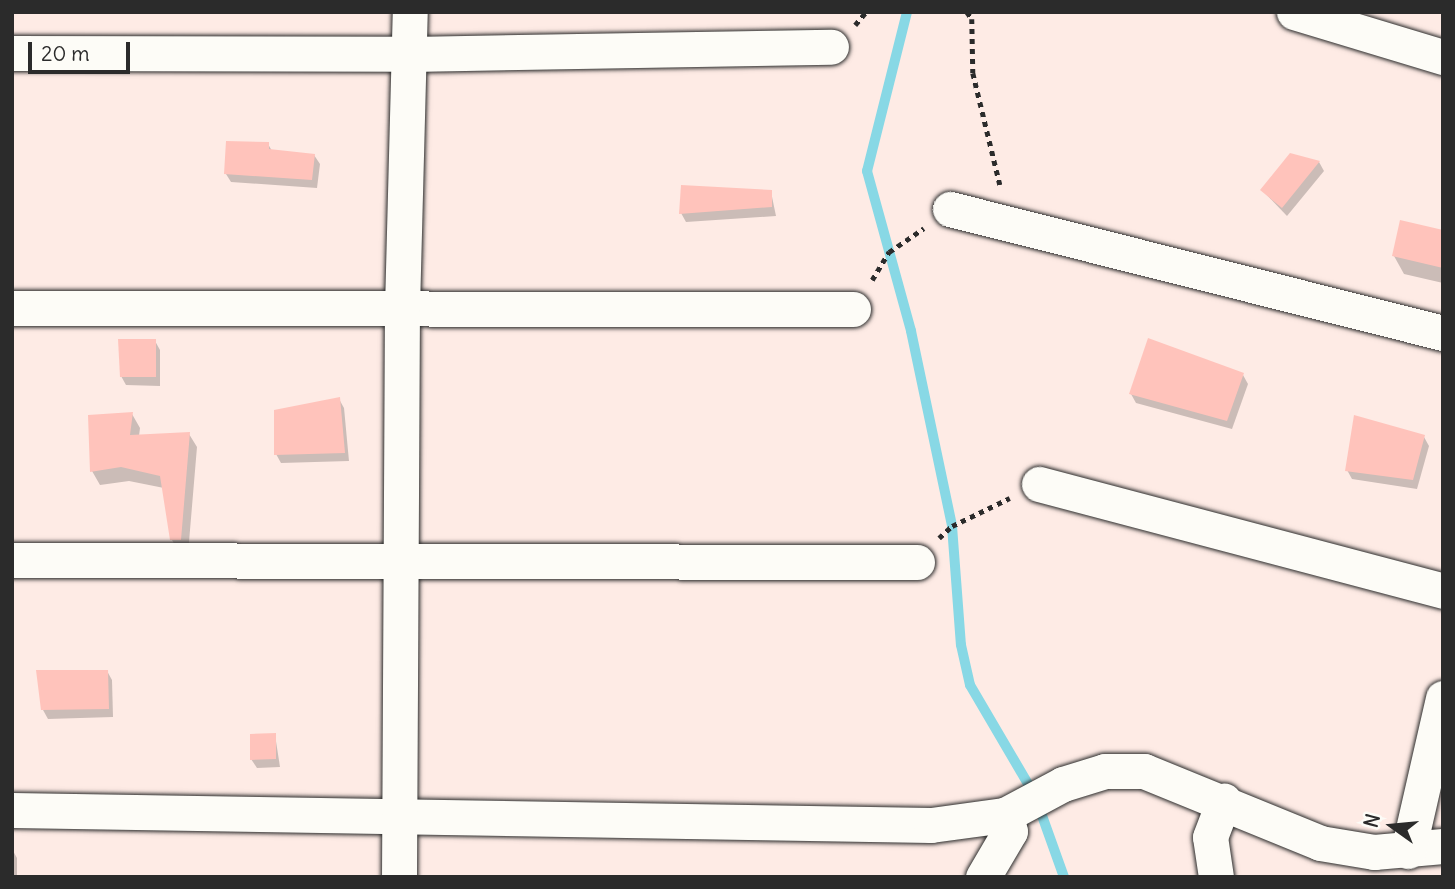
<!DOCTYPE html>
<html>
<head>
<meta charset="utf-8">
<style>
	body { margin:0 }
	#map { position:relative; width:1455px; height:889px; overflow:hidden; background:#feebe5; font-family:Delius,sans-serif }
	div>[style] { position:absolute }
	[style*='--x'] { left:calc(var(--x)*1px); top:calc(var(--y)*1px); width:calc(var(--w)*1px); rotate:calc(var(--a)*1deg) }
	.shadow>* { inset:0; background:#0003 }
	.stream>* { height:10px; margin:-5px; padding:0 5px; transform-origin:5px; border-radius:5px; background:#88d8e5 }
	.building>* { inset:0; background:#ffc3bb }
	.path>* { height:4.5px; margin-top:-2.25px; transform-origin:0; background:repeating-linear-gradient(90deg,#2b2b2b 0 5px,transparent 0 10px) }
	.roads { filter:drop-shadow(0 0 2px #2b2b2b) drop-shadow(0 0 2px #2b2b2b) }
	.street>* { height:35px; margin:-17.5px; padding:0 17.5px; transform-origin:17.5px; border-radius:17.5px; background:#fdfcf7 }
	span { translate:-50% -50%; white-space:nowrap; text-align:center; line-height:1.15; -webkit-text-stroke:5px #fdfcf7; paint-order:stroke }
	.frame { position:absolute; inset:0; border:14px solid #2b2b2b; pointer-events:none }
	.north { position:absolute; left:1357px; top:791px; width:70px; height:70px; -webkit-text-stroke:5px #fdfcf7; paint-order:stroke; rotate:285deg; font-size:19px; font-weight:700; line-height:28px; text-align:center; color:#2b2b2b }
	.north::after { content:''; display:block; margin:auto; width:24px; height:32px; background:#2b2b2b; clip-path:polygon(50% 0,100% 100%,50% 72%,0 100%) }
	.scale { position:absolute; left:28px; top:42px; width:102px; height:32px; box-sizing:border-box; border:4px solid #2b2b2b; border-top:0; padding-left:9px; font-size:21px; line-height:24px; white-space:nowrap; color:#2b2b2b; -webkit-text-stroke:5px #fdfcf7; paint-order:stroke }
</style>
</head>
<body>
<div id="map">
	<div class="shadow">
		<div style="clip-path:polygon(268px 144px,272px 151px,314px 155px,320px 164px,317px 188px,231px 182px,226px 174px)"></div>
		<div style="clip-path:polygon(1290px 155px,1319px 162px,1324px 171px,1287px 216px,1262px 190px)"></div>
		<div style="clip-path:polygon(771px 192px,776px 216px,686px 222px,681px 213px)"></div>
		<div style="clip-path:polygon(1443px 232px,1443px 283px,1404px 274px,1394px 256px)"></div>
		<div style="clip-path:polygon(1150px 340px,1243px 375px,1248px 384px,1232px 429px,1136px 403px,1131px 394px)"></div>
		<div style="clip-path:polygon(155px 341px,160px 350px,160px 386px,126px 385px,121px 376px)"></div>
		<div style="clip-path:polygon(339px 399px,344px 408px,349px 461px,281px 463px,276px 454px)"></div>
		<div style="clip-path:polygon(132px 414px,140px 428px,139px 436px,189px 434px,197px 447px,188px 554px,180px 554px,172px 540px,164px 488px,129px 481px,100px 485px,92px 471px)"></div>
		<div style="clip-path:polygon(12px 418px,14px 420px,14px 462px,12px 462px)"></div>
		<div style="clip-path:polygon(1424px 437px,1429px 446px,1417px 489px,1352px 479px,1347px 470px)"></div>
		<div style="clip-path:polygon(107px 671px,112px 680px,113px 717px,48px 719px,43px 710px)"></div>
		<div style="clip-path:polygon(275px 735px,280px 767px,257px 768px,251px 759px)"></div>
		<div style="clip-path:polygon(12px 849px,17px 858px,17px 877px,12px 877px)"></div>
	</div>
	<div class="stream">
		<div style="--x:907;--y:12;--w:164;--a:104.1"></div>
		<div style="--x:867;--y:171;--w:166;--a:74.6"></div>
		<div style="--x:911;--y:331;--w:199;--a:78.1"></div>
		<div style="--x:952;--y:526;--w:119;--a:85.7"></div>
		<div style="--x:961;--y:645;--w:41;--a:77.3"></div>
		<div style="--x:970;--y:685;--w:129;--a:59.6"></div>
		<div style="--x:1035;--y:796;--w:86;--a:70.3"></div>
	</div>
	<div class="building">
		<div style="clip-path:polygon(226px 141px,269px 142px,269px 149px,315px 154px,312px 180px,224px 174px)"></div>
		<div style="clip-path:polygon(1290px 153px,1320px 161px,1282px 208px,1260px 190px)"></div>
		<div style="clip-path:polygon(681px 185px,772px 190px,772px 207px,679px 214px)"></div>
		<div style="clip-path:polygon(1400px 220px,1443px 230px,1443px 268px,1392px 256px)"></div>
		<div style="clip-path:polygon(1148px 338px,1244px 373px,1227px 421px,1129px 394px)"></div>
		<div style="clip-path:polygon(118px 339px,156px 339px,156px 377px,120px 377px)"></div>
		<div style="clip-path:polygon(340px 397px,345px 453px,274px 455px,274px 410px)"></div>
		<div style="clip-path:polygon(133px 412px,130px 435px,190px 432px,181px 540px,170px 540px,160px 476px,121px 467px,90px 472px,88px 415px)"></div>
		<div style="clip-path:polygon(1354px 415px,1425px 435px,1413px 480px,1345px 471px)"></div>
		<div style="clip-path:polygon(36px 670px,108px 670px,109px 709px,41px 710px)"></div>
		<div style="clip-path:polygon(276px 733px,276px 759px,250px 760px,250px 734px)"></div>
	</div>
	<div class="path">
		<div style="--x:967;--y:12;--w:9;--a:54"></div>
		<div style="--x:972;--y:19;--w:54;--a:88.9"></div>
		<div style="--x:973;--y:73;--w:115;--a:76.4"></div>
		<div style="--x:855;--y:25;--w:17;--a:-50"></div>
		<div style="--x:872;--y:280;--w:33;--a:-59"></div>
		<div style="--x:889;--y:252;--w:42;--a:-34.4"></div>
		<div style="--x:939;--y:538;--w:18;--a:-43"></div>
		<div style="--x:952;--y:526;--w:64;--a:-25.8"></div>
	</div>
	<div class="roads">
		<div class="street">
			<div style="--x:1294;--y:12;--w:156;--a:16.8"></div>
			<div style="--x:12;--y:53;--w:398;--a:0.1"></div>
			<div style="--x:410;--y:54;--w:421;--a:-1"></div>
			<div style="--x:950;--y:209;--w:508;--a:14.12"></div>
			<div style="--x:12;--y:308;--w:841;--a:0.07"></div>
			<div style="--x:1039;--y:484;--w:418;--a:14.8"></div>
			<div style="--x:12;--y:560;--w:905;--a:0.13"></div>
			<div style="--x:12;--y:810;--w:919;--a:0.94"></div>
			<div style="--x:931;--y:825;--w:75;--a:-7.7"></div>
			<div style="--x:1005;--y:815;--w:66;--a:-28.1"></div>
			<div style="--x:1063;--y:784;--w:44;--a:-17.2"></div>
			<div style="--x:1105;--y:771;--w:39;--a:0"></div>
			<div style="--x:1144;--y:771;--w:190;--a:22.2"></div>
			<div style="--x:1320;--y:843;--w:55;--a:9.5"></div>
			<div style="--x:1374;--y:852;--w:69;--a:-5"></div>
			<div style="--x:1408;--y:851;--w:157;--a:-77.1"></div>
			<div style="--x:399;--y:877;--w:569;--a:-89.7"></div>
			<div style="--x:402;--y:308;--w:296;--a:-88.5"></div>
			<div style="--x:983;--y:877;--w:53;--a:-59.6"></div>
			<div style="--x:1010;--y:831;--w:17;--a:-107"></div>
			<div style="--x:1216;--y:877;--w:40;--a:-98.5"></div>
			<div style="--x:1210;--y:837;--w:39;--a:-69"></div>
		</div>
	</div>
	<div class="frame"></div>
	<div class="north">N</div>
	<div class="scale">20 m</div>
</div>
</body>
</html>
